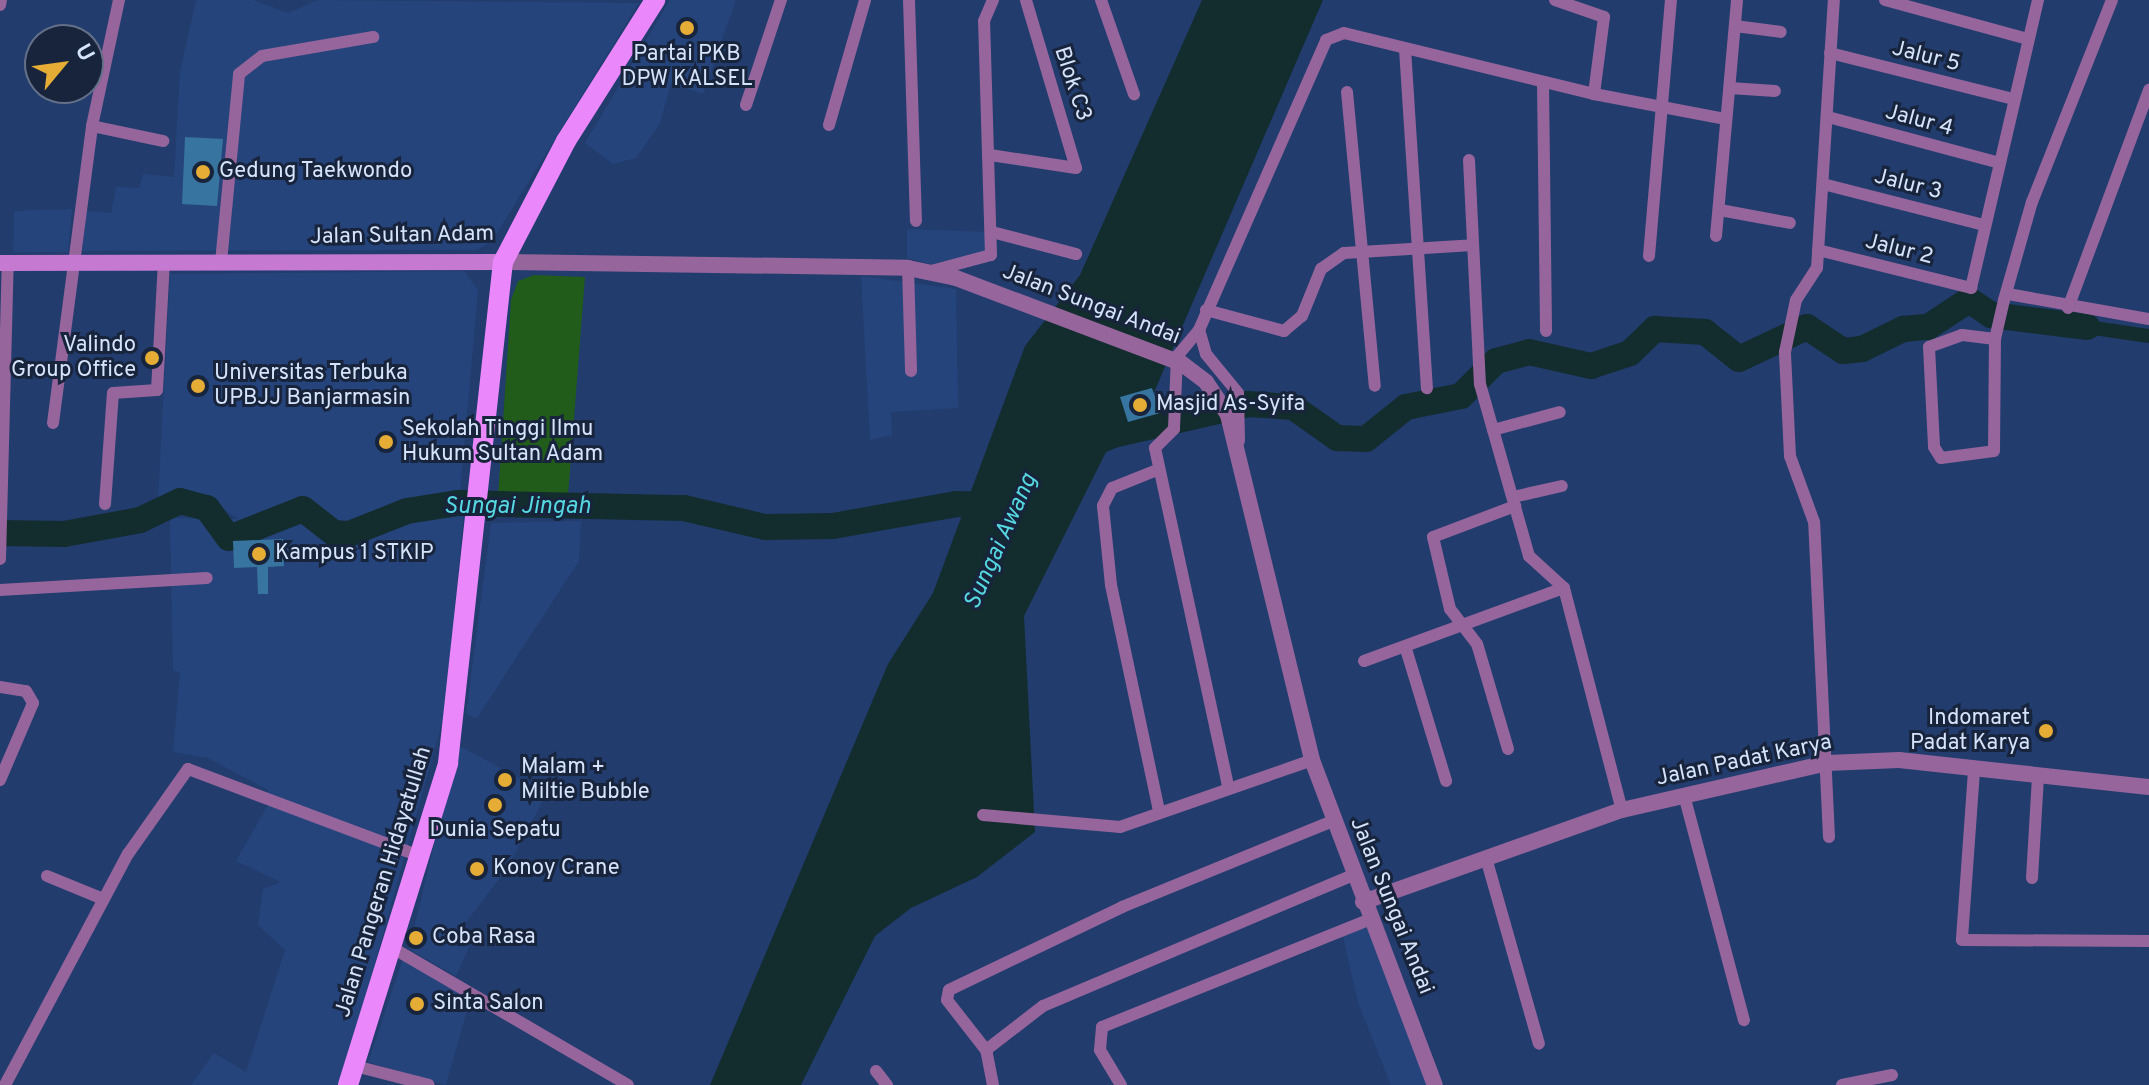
<!DOCTYPE html>
<html>
<head>
<meta charset="utf-8">
<style>
	body { margin:0 }
	#map { position:relative; width:2149px; height:1085px; overflow:hidden; background:#213c6d; font-family:Overpass,sans-serif }
	div>[style] { position:absolute }
	[style*='--x'] { left:calc(var(--x)*1px); top:calc(var(--y)*1px); width:calc(var(--w)*1px); rotate:calc(var(--a)*1deg) }
	.built>* { inset:0; background:#26447c }
	.green>* { inset:0; background:#215c1b }
	.water>* { inset:0; background:#132d2f }
	.canal>* { height:14px; margin:-7px; padding:0 7px; transform-origin:7px; border-radius:7px; background:#132d2f }
	.river>* { height:26px; margin:-13px; padding:0 13px; transform-origin:13px; border-radius:13px; background:#132d2f }
	.building>* { inset:0; background:#37749f }
	.minor>* { height:12px; margin:-6px; padding:0 6px; transform-origin:6px; border-radius:6px; background:#95659c }
	.tertiary>* { height:16px; margin:-8px; padding:0 8px; transform-origin:8px; border-radius:8px; background:#95659c }
	.secondary>* { height:16px; margin:-8px; padding:0 8px; transform-origin:8px; border-radius:8px; background:#c579d1 }
	.primary>* { height:20px; margin:-10px; padding:0 10px; transform-origin:10px; border-radius:10px; background:#ea87fa }
	.tertiary-bridge>* { height:16px; margin:-8px; padding:0 8px; transform-origin:8px; border-radius:8px; background:#95659c }
	.dots>* { width:22px; height:22px; translate:-50% -50%; box-sizing:border-box; border:4px solid #18243b; border-radius:50% }
	span { translate:-50% -50%; white-space:nowrap; text-align:center; line-height:1.15; -webkit-text-stroke:6px #18243b; paint-order:stroke }
	.poi-label { font-size:22px; color:#d5e3fb }
	.left { translate:0 -50%; text-align:left }
	.right { translate:-100% -50%; text-align:right }
	.street-label { font-size:22px; color:#d5e3fb }
	.water-label { font-size:24px; color:#55d8e1; font-style:italic }
	.north { position:absolute; left:24px; top:24px; width:80px; height:80px; box-sizing:border-box; background:#18243b; border:2px solid #647088; border-radius:50%; rotate:61deg; font-size:22px; font-weight:700; line-height:32px; text-align:center; color:#d5e3fb }
	.north::after { content:''; display:block; margin:auto; width:28px; height:36px; background:#e5ad35; clip-path:polygon(50% 0,100% 100%,50% 72%,0 100%) }
</style>
</head>
<body>
<div id="map">
	<div class="built">
		<div style="clip-path:polygon(196px 0,253px 0,288px 13px,318px 0,639px 3px,492px 241px,477px 250px,82px 251px,85px 211px,111px 213px,116px 187px,139px 188px,143px 174px,174px 177px,180px 72px)"></div>
		<div style="clip-path:polygon(670px 0,736px 0,703px 94px,671px 83px,660px 123px,636px 158px,613px 164px,585px 143px)"></div>
		<div style="clip-path:polygon(72px 209px,68px 252px,13px 252px,14px 211px)"></div>
		<div style="clip-path:polygon(907px 229px,990px 232px,995px 252px,931px 264px,907px 258px)"></div>
		<div style="clip-path:polygon(464px 271px,478px 290px,460px 493px,335px 529px,298px 502px,258px 520px,298px 515px,316px 536px,464px 510px,445px 712px,341px 1085px,191px 1085px,214px 1053px,246px 1072px,285px 950px,258px 925px,263px 889px,281px 882px,236px 861px,269px 803px,268px 790px,208px 758px,173px 752px,180px 672px,173px 671px,170px 518px,239px 519px,209px 501px,158px 500px,170px 274px)"></div>
		<div style="clip-path:polygon(861px 276px,956px 289px,958px 408px,891px 412px,892px 435px,870px 440px)"></div>
		<div style="clip-path:polygon(581px 521px,579px 561px,477px 718px,466px 714px,491px 523px)"></div>
		<div style="clip-path:polygon(458px 745px,547px 793px,506px 870px,463px 926px,475px 934px,456px 976px,409px 949px)"></div>
		<div style="clip-path:polygon(1372px 918px,1406px 987px,1443px 1085px,1391px 1085px,1358px 1003px,1342px 932px)"></div>
		<div style="clip-path:polygon(403px 959px,471px 996px,446px 1085px,368px 1062px)"></div>
	</div>
	<div class="green">
		<div style="clip-path:polygon(534px 275px,585px 277px,568px 496px,498px 497px,511px 300px,518px 281px)"></div>
	</div>
	<div class="water">
		<div style="clip-path:polygon(1202px 0,1323px 0,1133px 441px,1106px 452px,1024px 616px,1035px 832px,977px 877px,911px 908px,875px 936px,801px 1085px,710px 1085px,888px 664px,933px 593px,1025px 346px,1080px 275px)"></div>
	</div>
	<div class="canal">
		<div style="--x:2087;--y:327;--w:63;--a:8.3"></div>
	</div>
	<div class="river">
		<div style="--x:1104;--y:437;--w:148;--a:-12.9"></div>
		<div style="--x:1248;--y:404;--w:45;--a:3.8"></div>
		<div style="--x:1293;--y:407;--w:54;--a:35.2"></div>
		<div style="--x:1337;--y:438;--w:29;--a:2"></div>
		<div style="--x:1366;--y:439;--w:51;--a:-38.7"></div>
		<div style="--x:1406;--y:407;--w:56;--a:-11.3"></div>
		<div style="--x:1461;--y:396;--w:49;--a:-45"></div>
		<div style="--x:1496;--y:361;--w:34;--a:-15"></div>
		<div style="--x:1529;--y:352;--w:64;--a:12.7"></div>
		<div style="--x:1591;--y:366;--w:41;--a:-18.4"></div>
		<div style="--x:1630;--y:353;--w:35;--a:-44"></div>
		<div style="--x:1655;--y:329;--w:50;--a:3.4"></div>
		<div style="--x:1705;--y:332;--w:43;--a:38.5"></div>
		<div style="--x:1739;--y:359;--w:75;--a:-25.2"></div>
		<div style="--x:1807;--y:327;--w:43;--a:33.7"></div>
		<div style="--x:1843;--y:351;--w:19;--a:-6"></div>
		<div style="--x:1862;--y:349;--w:46;--a:-26"></div>
		<div style="--x:1903;--y:329;--w:25;--a:-5"></div>
		<div style="--x:1928;--y:327;--w:49;--a:-33.4"></div>
		<div style="--x:1969;--y:300;--w:27;--a:34"></div>
		<div style="--x:1991;--y:315;--w:97;--a:7.1"></div>
		<div style="--x:0;--y:533;--w:64;--a:0.9"></div>
		<div style="--x:64;--y:534;--w:77;--a:-10.4"></div>
		<div style="--x:140;--y:520;--w:44;--a:-25.4"></div>
		<div style="--x:180;--y:501;--w:28;--a:15"></div>
		<div style="--x:207;--y:508;--w:37;--a:54"></div>
		<div style="--x:229;--y:538;--w:79;--a:-21.4"></div>
		<div style="--x:303;--y:509;--w:39;--a:38"></div>
		<div style="--x:334;--y:533;--w:15;--a:4"></div>
		<div style="--x:349;--y:534;--w:62;--a:-21.6"></div>
		<div style="--x:407;--y:511;--w:52;--a:-8.9"></div>
		<div style="--x:458;--y:503;--w:226;--a:1.3"></div>
		<div style="--x:684;--y:508;--w:83;--a:13.2"></div>
		<div style="--x:765;--y:527;--w:68;--a:-0.8"></div>
		<div style="--x:833;--y:526;--w:125;--a:-10.1"></div>
		<div style="--x:956;--y:504;--w:45;--a:1.3"></div>
	</div>
	<div class="building">
		<div style="clip-path:polygon(185px 137px,223px 139px,217px 206px,182px 204px)"></div>
		<div style="clip-path:polygon(1152px 388px,1160px 413px,1128px 422px,1120px 397px)"></div>
		<div style="clip-path:polygon(283px 539px,284px 566px,268px 567px,268px 594px,258px 594px,257px 567px,234px 568px,233px 541px)"></div>
	</div>
	<div class="minor">
		<div style="--x:909;--y:0;--w:221;--a:88.2"></div>
		<div style="--x:1101;--y:0;--w:100;--a:70.7"></div>
		<div style="--x:1555;--y:0;--w:52;--a:19.1"></div>
		<div style="--x:1604;--y:17;--w:78;--a:97.4"></div>
		<div style="--x:1594;--y:94;--w:133;--a:10.8"></div>
		<div style="--x:1885;--y:0;--w:148;--a:15.3"></div>
		<div style="--x:0;--y:5;--w:5;--a:-79"></div>
		<div style="--x:1735;--y:26;--w:46;--a:7.4"></div>
		<div style="--x:1405;--y:49;--w:340;--a:86.3"></div>
		<div style="--x:1830;--y:53;--w:189;--a:14.1"></div>
		<div style="--x:1543;--y:83;--w:248;--a:89.3"></div>
		<div style="--x:1730;--y:88;--w:45;--a:3.8"></div>
		<div style="--x:1347;--y:92;--w:295;--a:84.6"></div>
		<div style="--x:746;--y:105;--w:111;--a:-71.6"></div>
		<div style="--x:1828;--y:117;--w:178;--a:15"></div>
		<div style="--x:829;--y:125;--w:130;--a:-73.9"></div>
		<div style="--x:92;--y:126;--w:73;--a:11.9"></div>
		<div style="--x:990;--y:155;--w:87;--a:8.6"></div>
		<div style="--x:1076;--y:168;--w:175;--a:-106.6"></div>
		<div style="--x:1469;--y:160;--w:224;--a:87.2"></div>
		<div style="--x:1480;--y:384;--w:179;--a:74.1"></div>
		<div style="--x:1529;--y:556;--w:47;--a:42.4"></div>
		<div style="--x:1564;--y:588;--w:229;--a:75.4"></div>
		<div style="--x:1823;--y:184;--w:166;--a:14.3"></div>
		<div style="--x:1720;--y:210;--w:71;--a:10.5"></div>
		<div style="--x:992;--y:232;--w:87;--a:14.7"></div>
		<div style="--x:1716;--y:236;--w:237;--a:-84.9"></div>
		<div style="--x:1818;--y:250;--w:158;--a:13.9"></div>
		<div style="--x:1971;--y:288;--w:296;--a:-76.9"></div>
		<div style="--x:1649;--y:256;--w:257;--a:-85.1"></div>
		<div style="--x:221;--y:262;--w:189;--a:-84.5"></div>
		<div style="--x:239;--y:74;--w:29;--a:-38"></div>
		<div style="--x:262;--y:56;--w:113;--a:-9.7"></div>
		<div style="--x:908;--y:268;--w:103;--a:88.3"></div>
		<div style="--x:931;--y:271;--w:62;--a:-14.9"></div>
		<div style="--x:991;--y:255;--w:234;--a:-91.7"></div>
		<div style="--x:984;--y:21;--w:23;--a:-67"></div>
		<div style="--x:2008;--y:294;--w:143;--a:10.1"></div>
		<div style="--x:2068;--y:308;--w:233;--a:-69.6"></div>
		<div style="--x:1206;--y:310;--w:81;--a:15.1"></div>
		<div style="--x:1284;--y:331;--w:23;--a:-40"></div>
		<div style="--x:1302;--y:316;--w:51;--a:-68"></div>
		<div style="--x:1321;--y:269;--w:28;--a:-35"></div>
		<div style="--x:1344;--y:253;--w:129;--a:-3.5"></div>
		<div style="--x:1199;--y:330;--w:34;--a:130"></div>
		<div style="--x:1177;--y:356;--w:73;--a:92.4"></div>
		<div style="--x:1174;--y:429;--w:27;--a:135"></div>
		<div style="--x:1155;--y:448;--w:346;--a:77.8"></div>
		<div style="--x:1995;--y:339;--w:33;--a:-173"></div>
		<div style="--x:1962;--y:335;--w:35;--a:160"></div>
		<div style="--x:1929;--y:347;--w:100;--a:87.1"></div>
		<div style="--x:1934;--y:447;--w:13;--a:58"></div>
		<div style="--x:1941;--y:458;--w:53;--a:-7.5"></div>
		<div style="--x:1994;--y:451;--w:112;--a:-89.5"></div>
		<div style="--x:1995;--y:339;--w:40;--a:-77"></div>
		<div style="--x:2004;--y:300;--w:102;--a:-74.1"></div>
		<div style="--x:2032;--y:202;--w:217;--a:-68.4"></div>
		<div style="--x:53;--y:423;--w:300;--a:-82.5"></div>
		<div style="--x:92;--y:126;--w:129;--a:-77.9"></div>
		<div style="--x:1493;--y:430;--w:69;--a:-15"></div>
		<div style="--x:1239;--y:441;--w:48;--a:-91.2"></div>
		<div style="--x:1238;--y:393;--w:50;--a:-129.4"></div>
		<div style="--x:1206;--y:354;--w:25;--a:-106"></div>
		<div style="--x:1199;--y:330;--w:317;--a:-66.3"></div>
		<div style="--x:1326;--y:40;--w:19;--a:-21"></div>
		<div style="--x:1344;--y:33;--w:257;--a:13.7"></div>
		<div style="--x:1157;--y:470;--w:48;--a:158.2"></div>
		<div style="--x:1112;--y:488;--w:20;--a:117"></div>
		<div style="--x:1103;--y:506;--w:79;--a:84.2"></div>
		<div style="--x:1111;--y:585;--w:231;--a:78"></div>
		<div style="--x:1513;--y:497;--w:50;--a:-12.7"></div>
		<div style="--x:105;--y:504;--w:111;--a:-85.9"></div>
		<div style="--x:113;--y:393;--w:44;--a:-3.9"></div>
		<div style="--x:157;--y:390;--w:128;--a:-86.9"></div>
		<div style="--x:0;--y:559;--w:296;--a:-88.5"></div>
		<div style="--x:0;--y:590;--w:207;--a:-3.3"></div>
		<div style="--x:1406;--y:649;--w:138;--a:73.1"></div>
		<div style="--x:1364;--y:661;--w:213;--a:-20.1"></div>
		<div style="--x:0;--y:687;--w:26;--a:9"></div>
		<div style="--x:26;--y:691;--w:14;--a:60"></div>
		<div style="--x:33;--y:703;--w:84;--a:113.2"></div>
		<div style="--x:1508;--y:749;--w:109;--a:-106.4"></div>
		<div style="--x:1477;--y:644;--w:44;--a:-127.6"></div>
		<div style="--x:1450;--y:609;--w:74;--a:-103.3"></div>
		<div style="--x:1433;--y:537;--w:88;--a:-20.7"></div>
		<div style="--x:1974;--y:771;--w:169;--a:94.1"></div>
		<div style="--x:1962;--y:940;--w:187;--a:0.3"></div>
		<div style="--x:1684;--y:795;--w:233;--a:75.1"></div>
		<div style="--x:983;--y:815;--w:138;--a:5"></div>
		<div style="--x:1120;--y:827;--w:203;--a:-19.2"></div>
		<div style="--x:1829;--y:837;--w:315;--a:-92.7"></div>
		<div style="--x:1814;--y:522;--w:70;--a:-110"></div>
		<div style="--x:1790;--y:456;--w:104;--a:-92.8"></div>
		<div style="--x:1785;--y:352;--w:53;--a:-78.1"></div>
		<div style="--x:1796;--y:300;--w:38;--a:-57"></div>
		<div style="--x:1817;--y:268;--w:269;--a:-86.4"></div>
		<div style="--x:1486;--y:858;--w:193;--a:74.1"></div>
		<div style="--x:47;--y:876;--w:61;--a:22.3"></div>
		<div style="--x:2032;--y:878;--w:100;--a:-86.6"></div>
		<div style="--x:391;--y:947;--w:274;--a:30.2"></div>
		<div style="--x:986;--y:1050;--w:72;--a:-37.7"></div>
		<div style="--x:1043;--y:1006;--w:337;--a:-22.9"></div>
		<div style="--x:355;--y:1066;--w:76;--a:14.4"></div>
		<div style="--x:876;--y:1071;--w:18;--a:52"></div>
		<div style="--x:5;--y:1085;--w:262;--a:-62"></div>
		<div style="--x:128;--y:854;--w:104;--a:-54.8"></div>
		<div style="--x:188;--y:769;--w:247;--a:20.6"></div>
		<div style="--x:993;--y:1085;--w:36;--a:-101"></div>
		<div style="--x:986;--y:1050;--w:63;--a:-128"></div>
		<div style="--x:947;--y:1000;--w:10;--a:-79"></div>
		<div style="--x:949;--y:990;--w:192;--a:-25.6"></div>
		<div style="--x:1122;--y:907;--w:228;--a:-22.2"></div>
		<div style="--x:1121;--y:1085;--w:41;--a:-121"></div>
		<div style="--x:1100;--y:1050;--w:23;--a:-85"></div>
		<div style="--x:1102;--y:1027;--w:290;--a:-21.9"></div>
		<div style="--x:1842;--y:1085;--w:51;--a:-11.3"></div>
	</div>
	<div class="tertiary">
		<div style="--x:503;--y:262;--w:405;--a:0.8"></div>
		<div style="--x:908;--y:268;--w:49;--a:11.8"></div>
		<div style="--x:1228;--y:415;--w:355;--a:76.3"></div>
		<div style="--x:1312;--y:760;--w:347;--a:69.3"></div>
		<div style="--x:1363;--y:902;--w:275;--a:-19.6"></div>
		<div style="--x:1622;--y:810;--w:210;--a:-12.9"></div>
		<div style="--x:1827;--y:763;--w:72;--a:-2.4"></div>
		<div style="--x:1899;--y:760;--w:251;--a:6.2"></div>
	</div>
	<div class="secondary">
		<div style="--x:0;--y:263;--w:503;--a:-0.11"></div>
	</div>
	<div class="primary">
		<div style="--x:348;--y:1085;--w:337;--a:-72.7"></div>
		<div style="--x:448;--y:763;--w:504;--a:-83.74"></div>
		<div style="--x:503;--y:262;--w:136;--a:-62.5"></div>
		<div style="--x:566;--y:141;--w:167;--a:-57.7"></div>
	</div>
	<div class="tertiary-bridge">
		<div style="--x:956;--y:278;--w:241;--a:20.7"></div>
		<div style="--x:1181;--y:363;--w:31;--a:37"></div>
		<div style="--x:1206;--y:382;--w:40;--a:56"></div>
	</div>
	<div class="dots">
		<div style="left:687px;top:28px;background:#e5ad35"></div>
		<div style="left:203px;top:172px;background:#e5ad35"></div>
		<div style="left:152px;top:358px;background:#e5ad35"></div>
		<div style="left:198px;top:386px;background:#e5ad35"></div>
		<div style="left:1140px;top:405px;background:#e5ad35"></div>
		<div style="left:386px;top:442px;background:#e5ad35"></div>
		<div style="left:259px;top:554px;background:#e5ad35"></div>
		<div style="left:2046px;top:731px;background:#e5ad35"></div>
		<div style="left:505px;top:780px;background:#e5ad35"></div>
		<div style="left:495px;top:805px;background:#e5ad35"></div>
		<div style="left:477px;top:869px;background:#e5ad35"></div>
		<div style="left:416px;top:938px;background:#e5ad35"></div>
		<div style="left:417px;top:1004px;background:#e5ad35"></div>
	</div>
	<div class="poi-label">
		<span style="left:687px;top:67px">Partai PKB<br>DPW KALSEL</span>
		<span class="left" style="left:219px;top:172px">Gedung Taekwondo</span>
		<span class="right" style="left:136px;top:358px">Valindo<br>Group Office</span>
		<span class="left" style="left:214px;top:386px">Universitas Terbuka<br>UPBJJ Banjarmasin</span>
		<span class="left" style="left:1156px;top:405px">Masjid As-Syifa</span>
		<span class="left" style="left:402px;top:442px">Sekolah Tinggi Ilmu<br>Hukum Sultan Adam</span>
		<span class="left" style="left:275px;top:554px">Kampus 1 STKIP</span>
		<span class="right" style="left:2030px;top:731px">Indomaret<br>Padat Karya</span>
		<span class="left" style="left:521px;top:780px">Malam +<br>Miltie Bubble</span>
		<span style="left:495px;top:831px">Dunia Sepatu</span>
		<span class="left" style="left:493px;top:869px">Konoy Crane</span>
		<span class="left" style="left:432px;top:938px">Coba Rasa</span>
		<span class="left" style="left:433px;top:1004px">Sinta Salon</span>
	</div>
	<div class="street-label">
		<span style="left:1926px;top:57px;rotate:14deg">Jalur 5</span>
		<span style="left:1072px;top:84px;rotate:72deg">Blok C3</span>
		<span style="left:1919px;top:121px;rotate:15deg">Jalur 4</span>
		<span style="left:1908px;top:185px;rotate:14deg">Jalur 3</span>
		<span style="left:402px;top:236px;rotate:-1deg">Jalan Sultan Adam</span>
		<span style="left:1899px;top:250px;rotate:14deg">Jalur 2</span>
		<span style="left:1091px;top:305px;rotate:21deg">Jalan Sungai Andai</span>
		<span style="left:1744px;top:761px;rotate:-12deg">Jalan Padat Karya</span>
		<span style="left:384px;top:882px;rotate:-73deg">Jalan Pangeran Hidayatullah</span>
		<span style="left:1391px;top:906px;rotate:68deg">Jalan Sungai Andai</span>
	</div>
	<div class="water-label">
		<span style="left:517px;top:508px">Sungai Jingah</span>
		<span style="left:1002px;top:542px;rotate:-66deg">Sungai Awang</span>
	</div>
	<div class="north">U</div>
</div>
</body>
</html>
